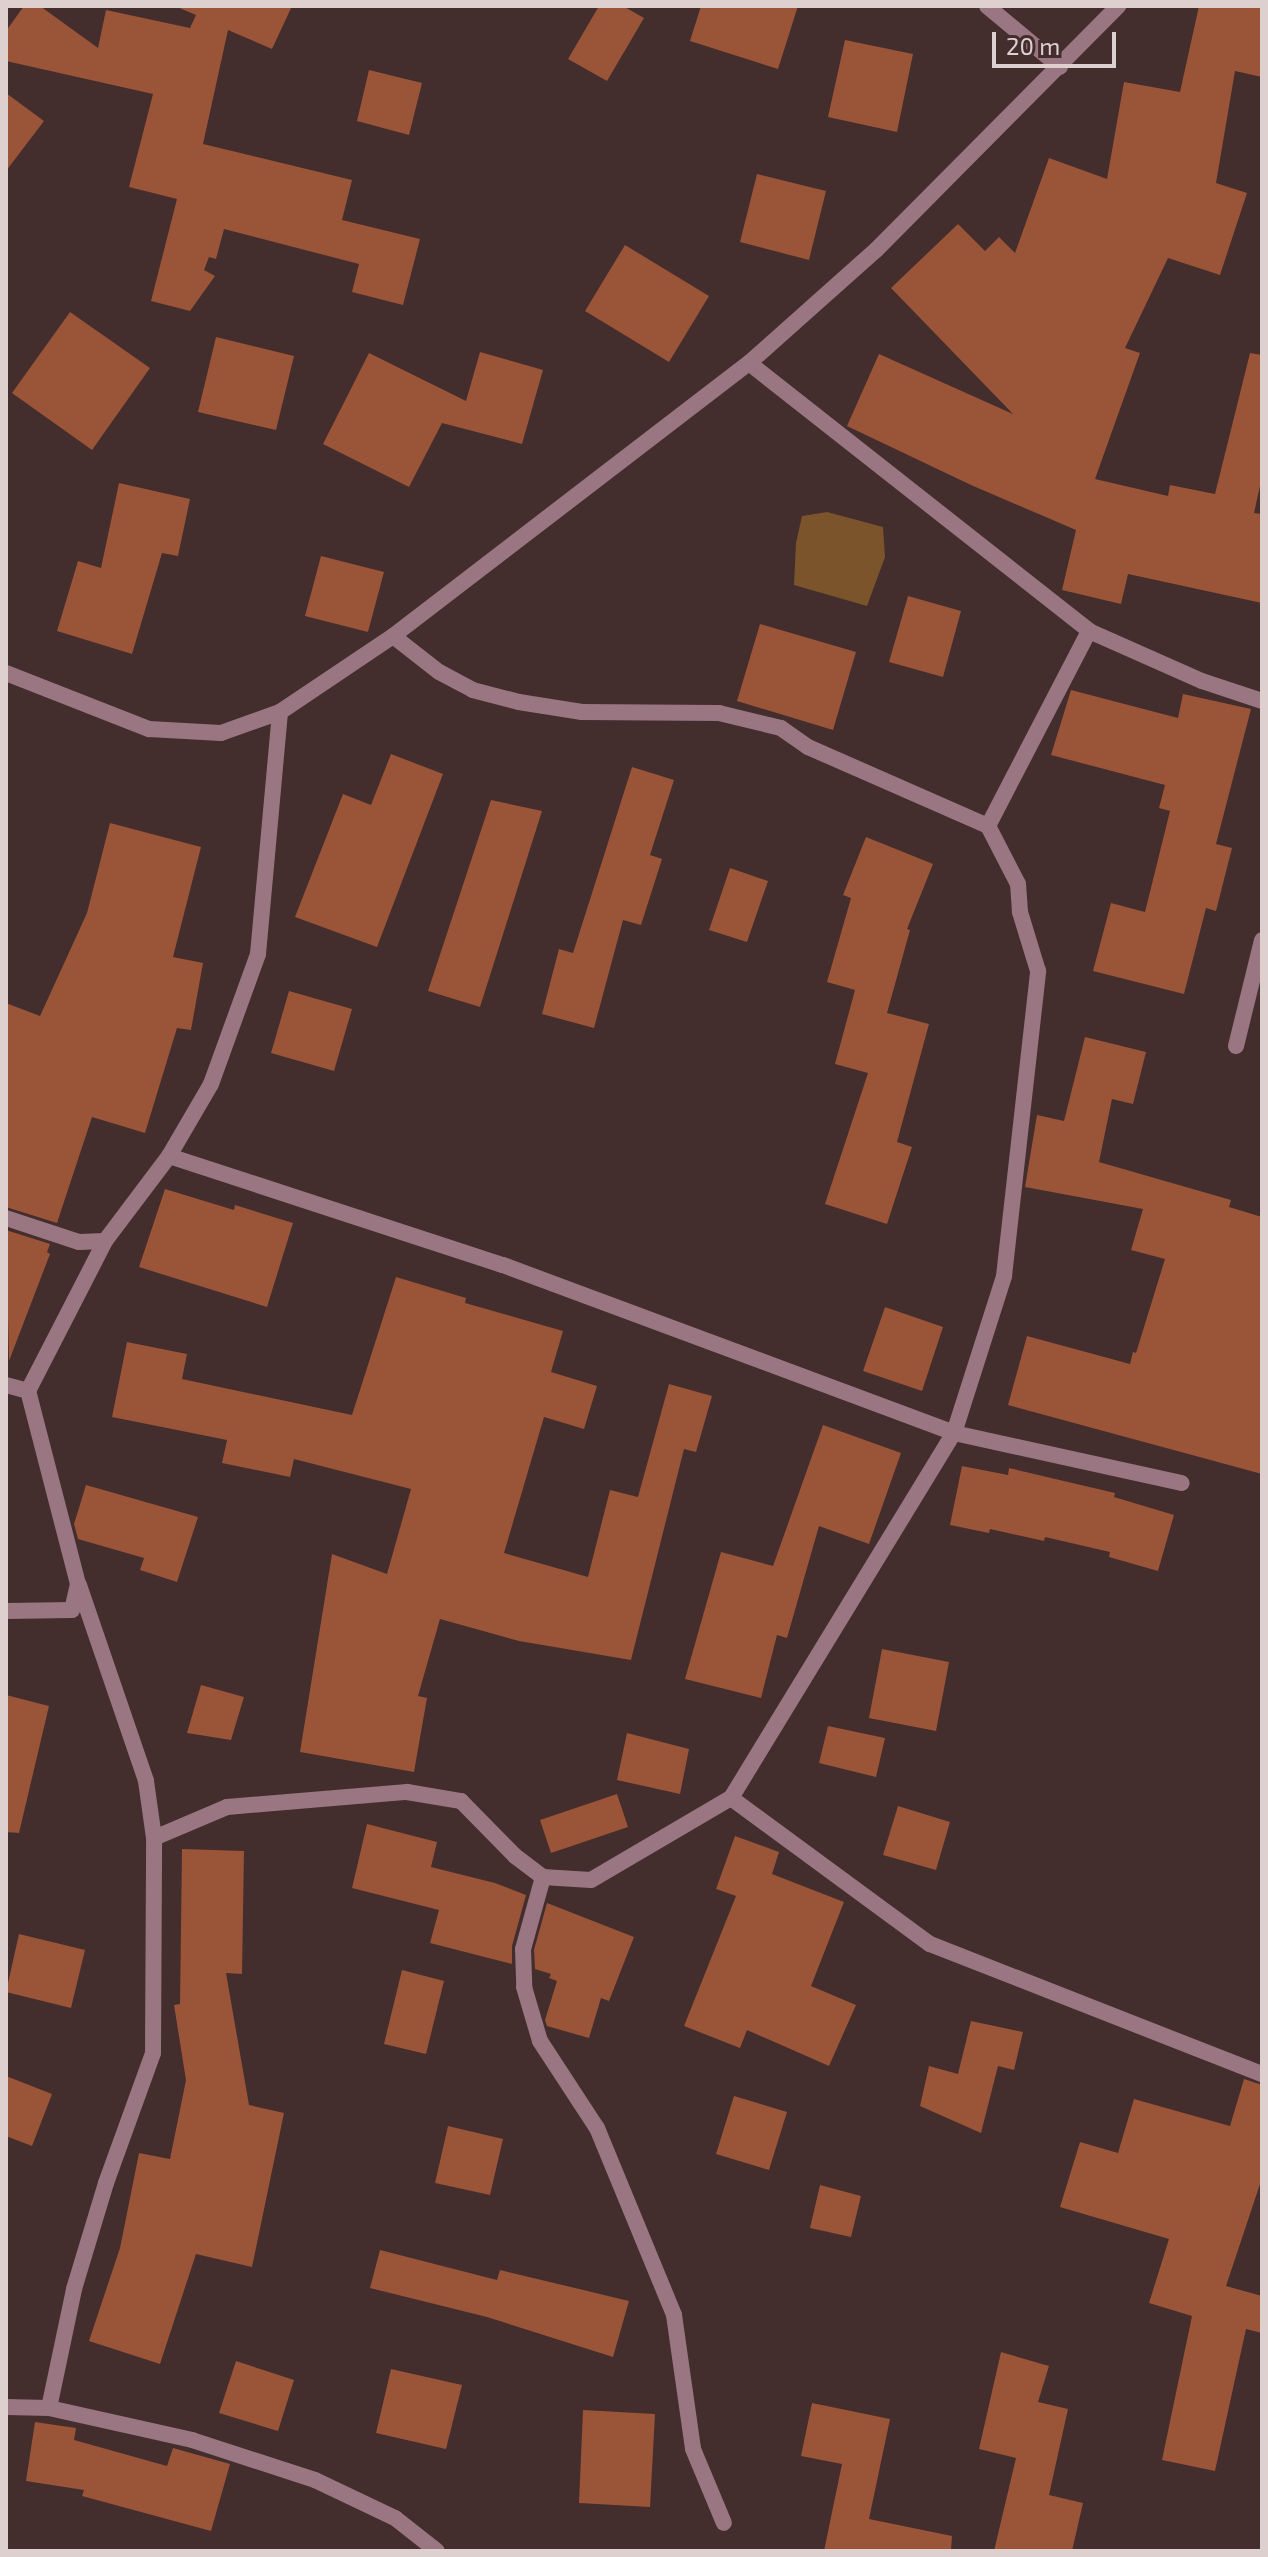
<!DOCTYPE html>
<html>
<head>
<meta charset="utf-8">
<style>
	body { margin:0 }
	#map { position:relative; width:1268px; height:2557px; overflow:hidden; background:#432d2d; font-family:"Exo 2",sans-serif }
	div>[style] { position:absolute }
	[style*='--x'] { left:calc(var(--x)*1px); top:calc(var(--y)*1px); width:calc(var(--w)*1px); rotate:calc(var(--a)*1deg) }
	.green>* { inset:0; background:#7c542b }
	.building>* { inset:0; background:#9a5437 }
	.street>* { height:16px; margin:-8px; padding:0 8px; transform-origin:8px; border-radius:8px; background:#997681 }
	span { translate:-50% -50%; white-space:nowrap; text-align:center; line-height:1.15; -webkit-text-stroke:7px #432d2d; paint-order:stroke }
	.frame { position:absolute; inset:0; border:8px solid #ded0cf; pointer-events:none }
	.scale { position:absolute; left:992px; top:32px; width:124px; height:36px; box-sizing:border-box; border:4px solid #ded0cf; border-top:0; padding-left:10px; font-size:24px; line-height:28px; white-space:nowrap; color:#ded0cf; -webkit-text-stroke:6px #432d2d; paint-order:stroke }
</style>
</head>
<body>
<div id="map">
	<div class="green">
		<div style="clip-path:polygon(827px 512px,883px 527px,885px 557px,867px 606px,794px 585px,796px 543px,802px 516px)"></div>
	</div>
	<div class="building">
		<div style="clip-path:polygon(24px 6px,40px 6px,98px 48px,106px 10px,190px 28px,196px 15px,175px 6px,292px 6px,272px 49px,228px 30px,203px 144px,352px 180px,342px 220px,420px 239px,403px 305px,352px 292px,359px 264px,224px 229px,216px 259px,209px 257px,204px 270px,215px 276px,190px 311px,151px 301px,177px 199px,129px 187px,153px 94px,6px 61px,6px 31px)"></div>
		<div style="clip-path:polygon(599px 6px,623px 6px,644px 18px,607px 81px,568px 59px)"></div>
		<div style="clip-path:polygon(701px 6px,798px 6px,778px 69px,690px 41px)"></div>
		<div style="clip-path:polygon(1199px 6px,1262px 6px,1262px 77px,1235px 71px,1216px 183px,1247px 193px,1220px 275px,1168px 258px,1125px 348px,1140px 353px,1095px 479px,1168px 496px,1170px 485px,1215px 494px,1250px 353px,1262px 355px,1262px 477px,1254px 513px,1262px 514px,1262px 603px,1128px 574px,1121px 604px,1062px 590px,1076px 530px,971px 485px,847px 426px,879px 354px,1013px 414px,891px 288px,958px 224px,985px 251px,999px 237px,1015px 253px,1049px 158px,1107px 179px,1124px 82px,1180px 92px)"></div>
		<div style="clip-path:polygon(845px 40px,913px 54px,897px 132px,828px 117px)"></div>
		<div style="clip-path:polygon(369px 70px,422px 83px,409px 135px,357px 121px)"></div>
		<div style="clip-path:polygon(6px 93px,44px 121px,6px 171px)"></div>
		<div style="clip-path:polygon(757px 174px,826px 191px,809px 260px,740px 242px)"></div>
		<div style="clip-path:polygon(625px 245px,709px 296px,669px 362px,585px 311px)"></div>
		<div style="clip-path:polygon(70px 312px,150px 368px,92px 450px,12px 393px)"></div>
		<div style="clip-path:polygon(216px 337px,294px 356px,276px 430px,198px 412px)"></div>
		<div style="clip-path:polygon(480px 352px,543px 370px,522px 444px,442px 423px,409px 487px,323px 444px,369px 353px,466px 401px)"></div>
		<div style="clip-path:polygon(119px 483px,190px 499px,178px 556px,162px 553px,132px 654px,57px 631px,78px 561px,101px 568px)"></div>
		<div style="clip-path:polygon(321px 556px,384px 572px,368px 632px,305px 616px)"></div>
		<div style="clip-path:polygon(908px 596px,961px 611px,943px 677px,889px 662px)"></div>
		<div style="clip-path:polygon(760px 624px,856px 652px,833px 730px,737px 701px)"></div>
		<div style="clip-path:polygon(1071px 690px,1178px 718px,1183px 694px,1251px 709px,1216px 844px,1232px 848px,1216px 911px,1206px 908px,1184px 994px,1093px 971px,1111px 903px,1145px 912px,1170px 811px,1159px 808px,1165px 785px,1051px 755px)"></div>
		<div style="clip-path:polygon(391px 754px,443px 774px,377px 947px,295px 917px,343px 794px,371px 805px)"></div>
		<div style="clip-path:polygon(632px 767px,674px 780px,650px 855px,662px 859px,641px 925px,623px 920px,594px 1028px,542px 1014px,559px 949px,573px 953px)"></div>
		<div style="clip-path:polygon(491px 800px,542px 811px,480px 1007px,428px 991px)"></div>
		<div style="clip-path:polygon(110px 823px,201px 847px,173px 957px,203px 963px,191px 1030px,177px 1028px,145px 1133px,92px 1117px,57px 1223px,6px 1207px,6px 1003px,40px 1016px,87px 913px)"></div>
		<div style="clip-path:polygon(866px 837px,933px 864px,907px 929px,910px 930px,887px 1013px,929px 1024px,897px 1142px,912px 1147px,887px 1224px,825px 1204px,868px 1073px,835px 1064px,855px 990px,827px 982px,851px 898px,843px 895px)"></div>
		<div style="clip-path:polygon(730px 868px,768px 881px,747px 942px,709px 930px)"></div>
		<div style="clip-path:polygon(289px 991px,352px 1009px,334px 1071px,271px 1053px)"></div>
		<div style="clip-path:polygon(1085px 1037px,1146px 1052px,1133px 1104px,1112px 1099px,1099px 1162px,1231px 1200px,1229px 1207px,1262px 1217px,1262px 1474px,1008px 1405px,1027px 1336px,1130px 1364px,1133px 1352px,1136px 1353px,1165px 1259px,1131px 1250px,1143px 1209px,1025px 1187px,1037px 1115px,1064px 1121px)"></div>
		<div style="clip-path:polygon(165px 1189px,234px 1210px,235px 1205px,293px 1223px,267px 1307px,139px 1267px)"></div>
		<div style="clip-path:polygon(6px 1230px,50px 1244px,47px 1252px,50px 1254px,9px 1361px)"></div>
		<div style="clip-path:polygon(396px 1277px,466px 1298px,465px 1303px,563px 1331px,551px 1372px,597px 1386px,584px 1429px,544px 1417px,504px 1553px,588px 1577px,610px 1490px,638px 1497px,669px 1384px,712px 1396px,696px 1452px,684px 1449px,631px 1660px,519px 1641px,440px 1619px,418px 1696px,427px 1698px,414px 1772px,300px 1752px,332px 1554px,387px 1574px,411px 1489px,294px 1459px,290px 1477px,222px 1463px,227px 1440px,112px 1417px,127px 1342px,187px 1354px,182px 1379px,352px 1415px)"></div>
		<div style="clip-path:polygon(885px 1307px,943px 1327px,922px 1391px,863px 1371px)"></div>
		<div style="clip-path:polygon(823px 1425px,901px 1453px,869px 1544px,819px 1526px,787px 1638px,777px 1635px,761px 1698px,685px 1679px,721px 1552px,773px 1566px)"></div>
		<div style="clip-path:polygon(962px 1466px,1008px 1475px,1009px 1468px,1115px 1493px,1114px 1497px,1174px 1515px,1158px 1571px,1109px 1557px,1110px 1552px,1045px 1537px,1044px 1541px,990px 1529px,989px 1533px,950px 1525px)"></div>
		<div style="clip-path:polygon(86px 1485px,198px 1517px,177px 1582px,140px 1570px,144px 1558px,78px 1539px,74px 1524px)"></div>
		<div style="clip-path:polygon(882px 1649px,949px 1662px,936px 1731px,869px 1718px)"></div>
		<div style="clip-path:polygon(201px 1685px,244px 1697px,231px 1740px,187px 1733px)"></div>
		<div style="clip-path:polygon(6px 1695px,49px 1706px,19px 1833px,6px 1832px)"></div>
		<div style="clip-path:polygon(828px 1726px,885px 1738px,876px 1777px,819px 1763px)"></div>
		<div style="clip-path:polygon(627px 1733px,689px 1749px,680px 1794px,617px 1780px)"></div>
		<div style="clip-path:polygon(617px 1794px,628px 1827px,551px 1853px,540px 1820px)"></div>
		<div style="clip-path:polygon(898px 1806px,950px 1822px,936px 1870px,883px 1855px)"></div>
		<div style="clip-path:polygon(367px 1824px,437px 1842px,431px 1867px,495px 1883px,526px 1895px,512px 1946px,512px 1964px,430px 1943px,439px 1910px,352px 1888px)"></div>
		<div style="clip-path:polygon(735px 1836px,779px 1852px,772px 1874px,844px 1902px,811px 1986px,856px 2005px,829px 2066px,747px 2030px,740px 2048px,684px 2026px,736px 1896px,716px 1889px)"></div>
		<div style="clip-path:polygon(182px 1849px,244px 1851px,242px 1974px,226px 1973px,249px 2105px,284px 2113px,252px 2267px,196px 2254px,160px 2364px,89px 2341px,120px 2248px,139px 2153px,170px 2159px,186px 2080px,174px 2005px,180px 2004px)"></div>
		<div style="clip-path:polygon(547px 1903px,634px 1937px,609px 2001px,601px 1998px,589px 2038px,547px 2026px,545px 2020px,557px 1981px,549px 1978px,551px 1974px,535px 1969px,534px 1950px)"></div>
		<div style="clip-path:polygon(19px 1934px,85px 1950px,71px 2008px,6px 1992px)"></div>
		<div style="clip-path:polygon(402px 1970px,444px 1981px,426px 2054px,384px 2044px)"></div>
		<div style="clip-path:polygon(971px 2021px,1023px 2032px,1014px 2070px,998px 2066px,981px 2133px,920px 2106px,929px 2066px,958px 2074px)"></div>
		<div style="clip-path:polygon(6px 2076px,52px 2094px,32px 2146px,6px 2136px)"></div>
		<div style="clip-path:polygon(1244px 2079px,1262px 2085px,1262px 2178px,1226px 2286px,1262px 2296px,1262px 2333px,1246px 2329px,1215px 2471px,1162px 2460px,1192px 2316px,1149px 2303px,1169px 2239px,1060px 2207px,1080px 2142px,1118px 2153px,1134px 2099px,1230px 2126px)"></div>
		<div style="clip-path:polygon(734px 2096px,787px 2112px,769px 2170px,716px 2154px)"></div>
		<div style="clip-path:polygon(448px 2126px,503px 2139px,490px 2195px,435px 2183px)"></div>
		<div style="clip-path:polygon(820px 2185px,861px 2196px,851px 2237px,810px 2228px)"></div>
		<div style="clip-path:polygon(380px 2250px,497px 2280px,500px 2270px,629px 2301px,613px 2357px,487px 2317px,370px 2288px)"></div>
		<div style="clip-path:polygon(1001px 2352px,1049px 2366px,1038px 2402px,1068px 2409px,1049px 2495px,1083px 2503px,1072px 2551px,994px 2551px,1016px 2458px,979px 2449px)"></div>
		<div style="clip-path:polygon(236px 2361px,294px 2380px,278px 2431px,219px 2413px)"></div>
		<div style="clip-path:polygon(391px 2369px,462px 2385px,446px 2449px,376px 2433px)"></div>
		<div style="clip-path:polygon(812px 2403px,890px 2419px,869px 2519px,952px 2536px,951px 2551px,824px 2551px,842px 2464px,801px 2456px)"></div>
		<div style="clip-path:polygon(583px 2410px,655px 2414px,650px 2507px,579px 2503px)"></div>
		<div style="clip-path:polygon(35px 2422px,76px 2428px,74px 2440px,167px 2466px,173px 2448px,230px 2464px,211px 2531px,82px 2496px,84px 2490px,26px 2481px)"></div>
	</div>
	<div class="street">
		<div style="--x:987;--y:6;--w:95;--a:39.9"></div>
		<div style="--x:749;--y:363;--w:433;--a:38.2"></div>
		<div style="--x:1089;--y:631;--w:124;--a:23.9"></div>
		<div style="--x:1202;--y:681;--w:63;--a:18.4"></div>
		<div style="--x:6;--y:673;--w:154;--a:21.4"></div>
		<div style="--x:149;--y:729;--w:72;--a:3.2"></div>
		<div style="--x:221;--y:733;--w:63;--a:-19.6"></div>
		<div style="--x:988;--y:826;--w:220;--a:-62.6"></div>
		<div style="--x:1236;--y:1046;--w:109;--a:-76.2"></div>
		<div style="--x:169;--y:1156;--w:351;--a:18.1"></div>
		<div style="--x:503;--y:1265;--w:481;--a:20.4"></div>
		<div style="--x:954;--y:1433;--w:233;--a:12.4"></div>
		<div style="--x:6;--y:1218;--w:77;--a:18.2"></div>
		<div style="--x:79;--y:1242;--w:26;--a:-2"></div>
		<div style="--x:105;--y:1241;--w:106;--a:-53"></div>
		<div style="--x:169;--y:1156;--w:83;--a:-59.7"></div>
		<div style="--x:211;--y:1084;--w:138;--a:-70.1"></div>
		<div style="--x:258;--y:954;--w:243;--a:-84.8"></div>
		<div style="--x:280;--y:712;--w:136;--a:-33.9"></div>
		<div style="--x:393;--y:636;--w:449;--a:-37.5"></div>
		<div style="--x:749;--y:363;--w:170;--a:-41.7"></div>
		<div style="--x:876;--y:250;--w:344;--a:-45.2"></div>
		<div style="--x:6;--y:1385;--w:23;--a:15"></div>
		<div style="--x:79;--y:1585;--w:207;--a:71.1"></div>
		<div style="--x:146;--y:1781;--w:58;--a:82"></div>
		<div style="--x:6;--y:1611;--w:66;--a:-0.9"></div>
		<div style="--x:72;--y:1610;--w:27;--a:-77"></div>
		<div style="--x:78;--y:1584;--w:199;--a:-104.5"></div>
		<div style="--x:28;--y:1391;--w:169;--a:-62.8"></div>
		<div style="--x:731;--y:1798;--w:247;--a:36.3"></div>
		<div style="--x:930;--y:1944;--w:357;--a:21.4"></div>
		<div style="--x:543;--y:1877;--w:75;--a:105.5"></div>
		<div style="--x:523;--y:1949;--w:38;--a:88"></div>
		<div style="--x:524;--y:1987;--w:56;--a:73.5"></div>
		<div style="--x:540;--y:2041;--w:104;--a:56.8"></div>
		<div style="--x:597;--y:2128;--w:202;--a:67.6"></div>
		<div style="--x:674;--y:2315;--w:135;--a:81.9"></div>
		<div style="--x:693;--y:2449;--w:80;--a:67.3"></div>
		<div style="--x:6;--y:2407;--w:43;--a:1.3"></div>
		<div style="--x:49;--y:2408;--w:147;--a:12.6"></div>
		<div style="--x:192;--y:2440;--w:129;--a:18"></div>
		<div style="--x:315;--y:2480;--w:89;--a:25.4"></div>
		<div style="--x:395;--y:2518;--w:53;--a:38.2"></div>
		<div style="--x:49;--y:2408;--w:122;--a:-78.1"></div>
		<div style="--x:74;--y:2289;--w:111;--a:-73.2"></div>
		<div style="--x:106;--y:2183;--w:138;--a:-70.1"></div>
		<div style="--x:153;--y:2053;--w:215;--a:-89.7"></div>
		<div style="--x:154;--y:1838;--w:79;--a:-23"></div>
		<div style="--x:227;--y:1807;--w:181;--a:-4.8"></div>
		<div style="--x:407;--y:1792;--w:55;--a:9.5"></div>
		<div style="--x:461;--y:1801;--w:77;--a:45.5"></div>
		<div style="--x:515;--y:1856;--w:35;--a:37"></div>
		<div style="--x:543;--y:1877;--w:48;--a:3.6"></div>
		<div style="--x:591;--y:1880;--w:162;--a:-30.4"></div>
		<div style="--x:731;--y:1798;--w:428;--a:-58.6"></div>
		<div style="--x:954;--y:1433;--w:165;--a:-72.3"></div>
		<div style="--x:1004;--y:1276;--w:307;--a:-83.6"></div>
		<div style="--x:1038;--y:971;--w:62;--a:-107"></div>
		<div style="--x:1020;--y:912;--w:28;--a:-94"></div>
		<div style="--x:1018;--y:884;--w:65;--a:-117.3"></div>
		<div style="--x:988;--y:826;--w:197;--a:-156.3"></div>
		<div style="--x:808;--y:747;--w:33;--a:-145"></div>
		<div style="--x:781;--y:728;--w:64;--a:-166.4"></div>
		<div style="--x:719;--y:713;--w:137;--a:-179.6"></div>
		<div style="--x:582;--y:712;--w:64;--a:-171"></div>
		<div style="--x:519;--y:702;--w:48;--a:-165.4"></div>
		<div style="--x:473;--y:690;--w:38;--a:-152"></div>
		<div style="--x:439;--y:672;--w:58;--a:-142"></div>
	</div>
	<div class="frame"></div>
	<div class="scale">20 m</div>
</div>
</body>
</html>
